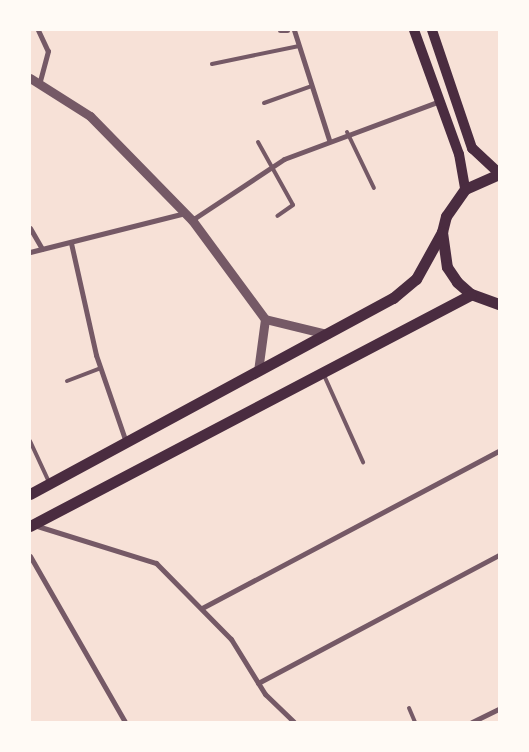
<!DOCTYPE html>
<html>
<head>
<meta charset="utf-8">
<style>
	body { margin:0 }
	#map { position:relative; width:529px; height:752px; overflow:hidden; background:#f7e1d7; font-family:Commissioner,sans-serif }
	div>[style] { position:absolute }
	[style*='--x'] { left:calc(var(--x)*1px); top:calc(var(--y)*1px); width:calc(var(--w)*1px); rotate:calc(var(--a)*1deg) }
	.service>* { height:4px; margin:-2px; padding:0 2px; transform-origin:2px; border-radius:2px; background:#755966 }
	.minor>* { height:5px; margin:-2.5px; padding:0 2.5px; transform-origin:2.5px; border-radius:2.5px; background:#755966 }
	.tertiary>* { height:9px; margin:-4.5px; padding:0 4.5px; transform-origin:4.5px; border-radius:4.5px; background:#755966 }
	.secondary>* { height:10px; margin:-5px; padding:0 5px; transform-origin:5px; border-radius:5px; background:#4a2c40 }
	.primary>* { height:11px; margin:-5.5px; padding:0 5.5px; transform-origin:5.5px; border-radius:5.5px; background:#4a2c40 }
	span { translate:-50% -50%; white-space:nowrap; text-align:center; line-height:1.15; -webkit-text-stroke:4px #fffaf5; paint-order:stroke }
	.frame { position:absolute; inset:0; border:31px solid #fffaf5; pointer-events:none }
</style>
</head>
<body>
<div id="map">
	<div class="service">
		<div style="--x:212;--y:64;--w:89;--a:-11.7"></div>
		<div style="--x:264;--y:103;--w:51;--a:-19.5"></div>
		<div style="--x:347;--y:132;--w:62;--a:64.3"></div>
		<div style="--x:258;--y:142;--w:72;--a:60.9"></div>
		<div style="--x:293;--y:205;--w:19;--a:145"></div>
		<div style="--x:323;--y:373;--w:98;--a:65.8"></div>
		<div style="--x:67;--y:381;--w:36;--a:-21"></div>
		<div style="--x:30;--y:441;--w:45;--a:65.1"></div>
		<div style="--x:409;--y:708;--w:15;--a:67"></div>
	</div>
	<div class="minor">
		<div style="--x:38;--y:30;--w:23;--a:65"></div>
		<div style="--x:48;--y:51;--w:34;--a:105"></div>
		<div style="--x:280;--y:30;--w:7;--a:0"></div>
		<div style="--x:294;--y:30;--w:115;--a:72.3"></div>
		<div style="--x:192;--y:220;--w:110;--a:-33.5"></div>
		<div style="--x:284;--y:159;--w:166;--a:-20.4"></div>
		<div style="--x:30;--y:228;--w:24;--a:60"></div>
		<div style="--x:71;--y:243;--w:115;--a:77.4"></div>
		<div style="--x:96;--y:355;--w:92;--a:71"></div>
		<div style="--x:30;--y:252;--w:160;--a:-14.1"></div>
		<div style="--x:34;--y:525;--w:128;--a:17.3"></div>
		<div style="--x:156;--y:563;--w:107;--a:45.4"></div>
		<div style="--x:231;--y:639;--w:65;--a:58.3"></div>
		<div style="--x:265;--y:694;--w:40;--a:44"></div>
		<div style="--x:30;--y:556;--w:191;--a:60.2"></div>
		<div style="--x:202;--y:608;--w:336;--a:-27.9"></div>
		<div style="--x:258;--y:683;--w:273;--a:-28"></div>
		<div style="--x:472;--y:722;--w:30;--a:-26"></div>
	</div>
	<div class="tertiary">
		<div style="--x:30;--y:78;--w:71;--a:32.3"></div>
		<div style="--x:90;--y:116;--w:146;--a:45.6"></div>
		<div style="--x:192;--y:220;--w:123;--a:53.6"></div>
		<div style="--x:258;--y:371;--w:52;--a:-82.3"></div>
		<div style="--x:265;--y:319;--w:64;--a:13.6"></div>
	</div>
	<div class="secondary">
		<div style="--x:414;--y:30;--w:132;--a:70.1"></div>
		<div style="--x:459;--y:154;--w:36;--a:80"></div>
		<div style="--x:432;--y:30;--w:125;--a:71.3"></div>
		<div style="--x:472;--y:148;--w:37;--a:43"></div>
	</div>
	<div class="primary">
		<div style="--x:499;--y:174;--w:37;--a:156"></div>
		<div style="--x:465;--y:189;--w:33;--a:125"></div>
		<div style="--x:446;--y:216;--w:16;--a:104"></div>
		<div style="--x:442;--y:232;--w:35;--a:82"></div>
		<div style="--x:447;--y:267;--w:18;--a:56"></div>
		<div style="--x:457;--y:282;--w:18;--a:41"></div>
		<div style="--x:471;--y:294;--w:30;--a:20"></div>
		<div style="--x:30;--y:494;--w:413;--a:-28.4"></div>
		<div style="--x:393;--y:298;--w:30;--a:-40"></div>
		<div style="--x:416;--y:279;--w:54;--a:-61"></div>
		<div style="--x:30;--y:526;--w:498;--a:-27.7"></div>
	</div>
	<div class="frame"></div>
</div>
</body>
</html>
